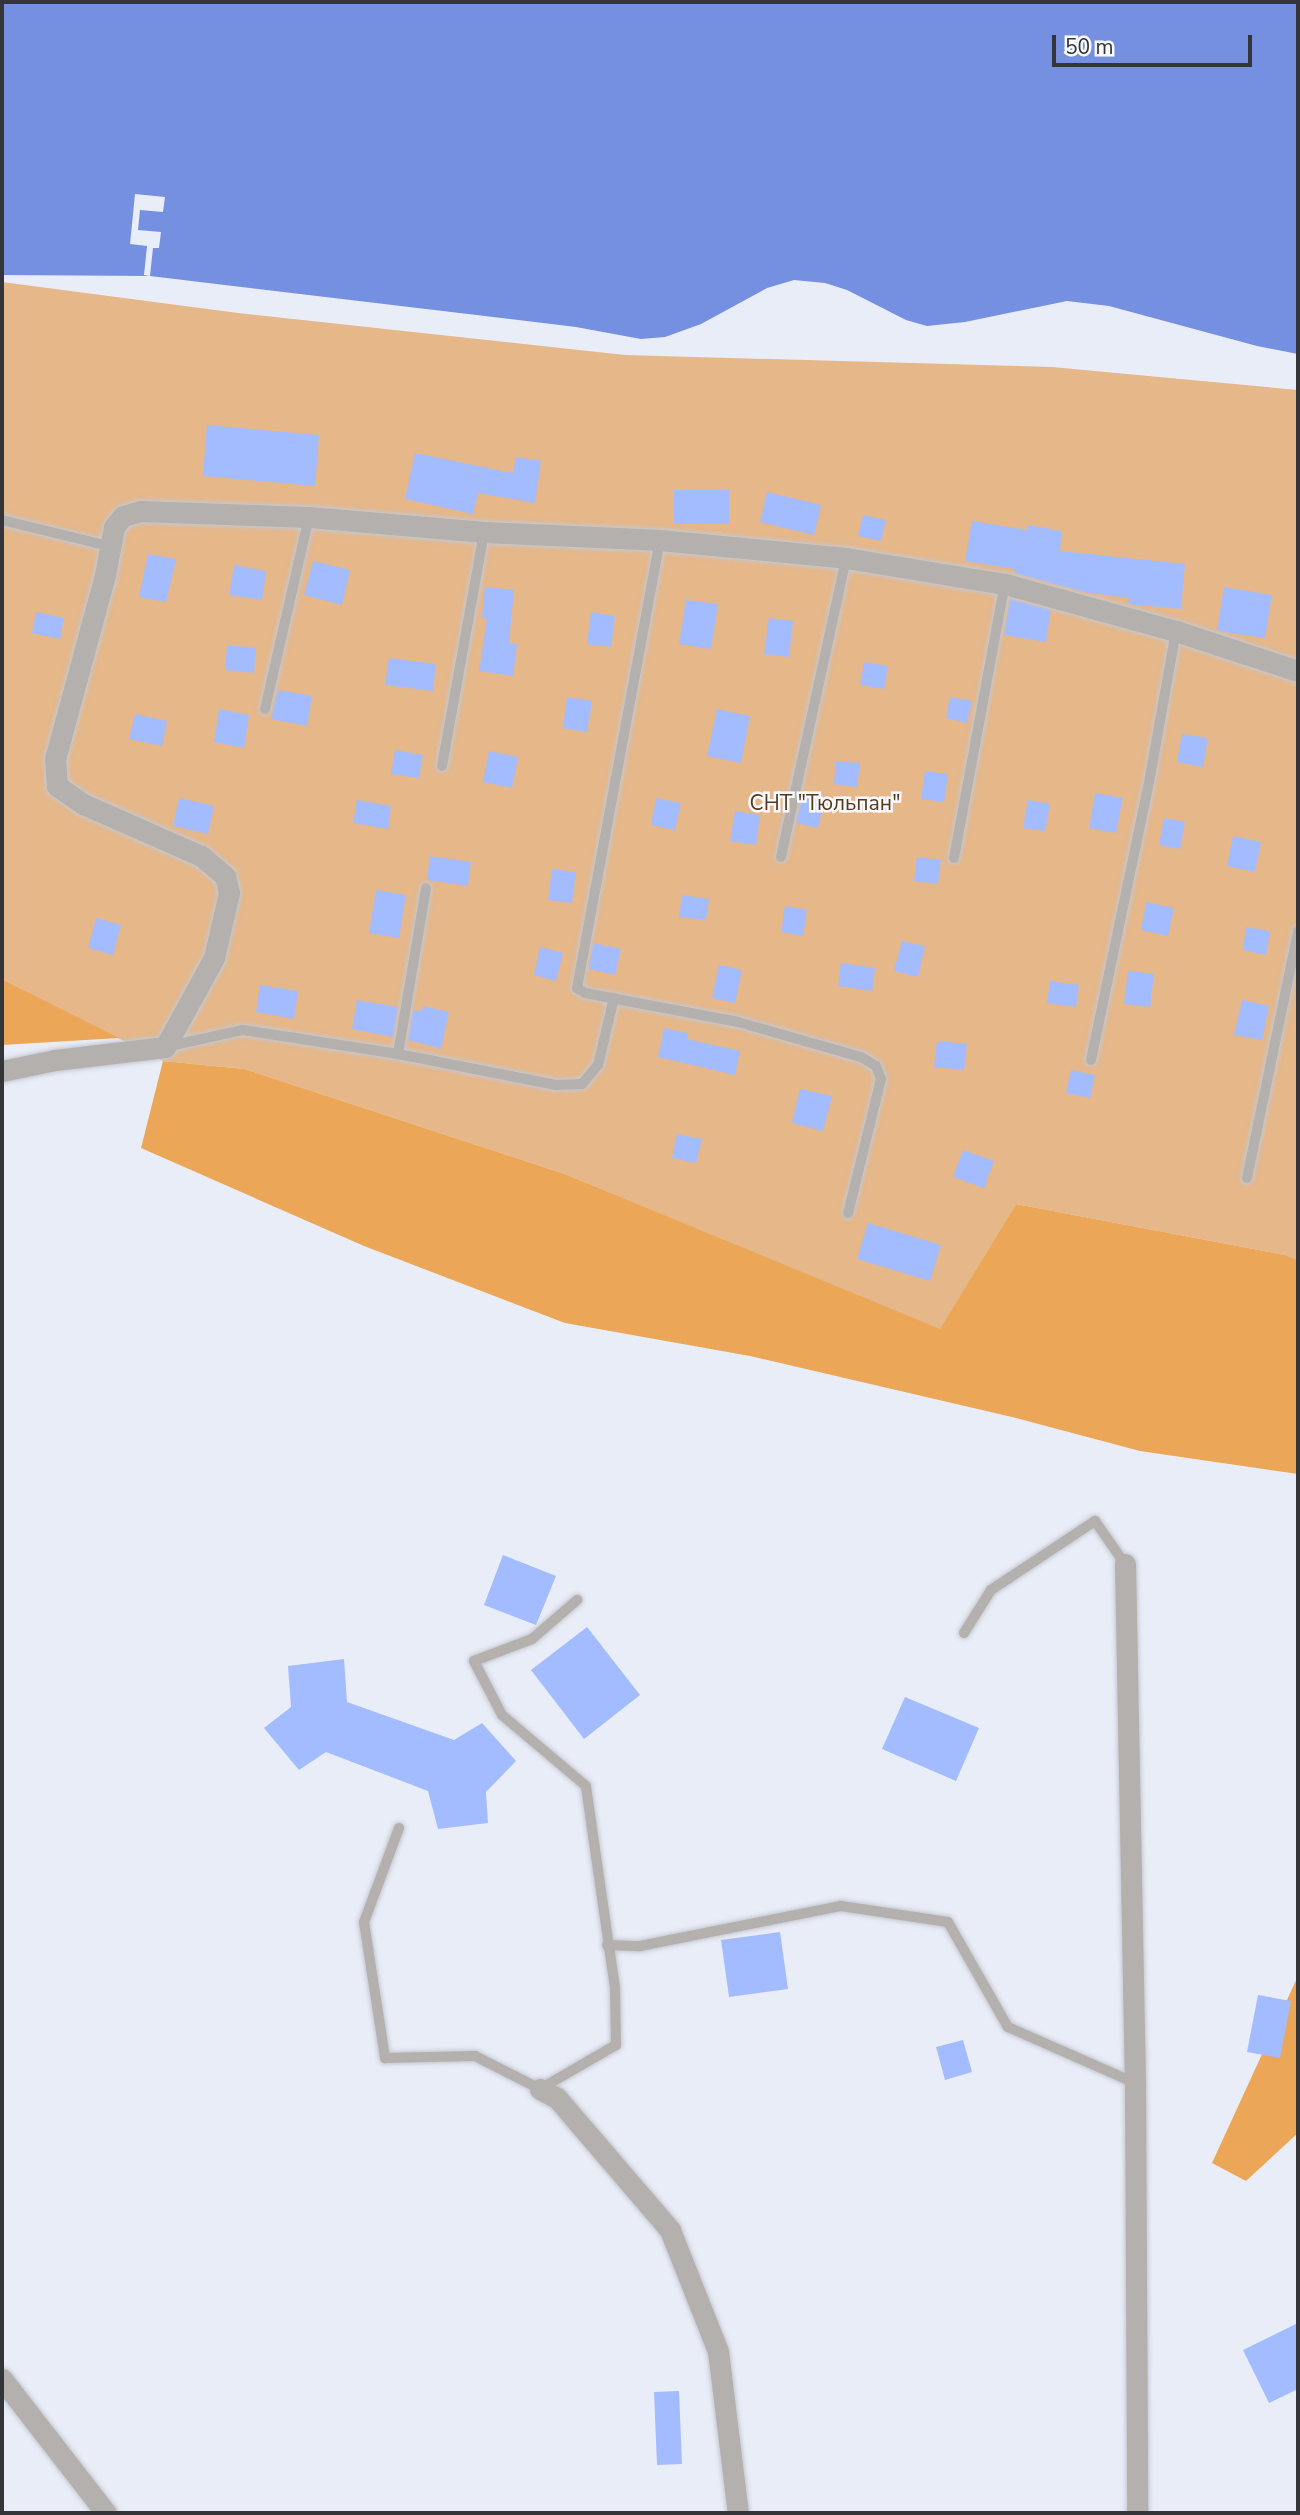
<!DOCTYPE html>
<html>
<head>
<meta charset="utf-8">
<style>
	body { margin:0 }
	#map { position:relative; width:1300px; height:2515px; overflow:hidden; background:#e9edf7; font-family:"Nunito Sans",sans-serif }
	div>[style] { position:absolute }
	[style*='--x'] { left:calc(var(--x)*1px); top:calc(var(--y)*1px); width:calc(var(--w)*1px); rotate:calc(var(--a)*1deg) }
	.green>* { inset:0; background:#e5b789 }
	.forest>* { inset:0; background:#eca658 }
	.water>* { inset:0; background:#758fe1 }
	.pier>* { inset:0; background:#e9edf7 }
	.building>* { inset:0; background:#a3bbff }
	.roads { filter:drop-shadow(0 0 2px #c5c8d1) drop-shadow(0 0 2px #c5c8d1) }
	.service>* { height:10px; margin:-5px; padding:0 5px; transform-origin:5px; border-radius:5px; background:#b4b0ad }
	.minor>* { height:21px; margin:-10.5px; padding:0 10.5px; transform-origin:10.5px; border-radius:10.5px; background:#b4b0ad }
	span { translate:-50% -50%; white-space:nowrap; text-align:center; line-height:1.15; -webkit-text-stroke:5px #f8fafe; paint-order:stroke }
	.park-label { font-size:21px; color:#563918 }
	.frame { position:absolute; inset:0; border:4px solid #343539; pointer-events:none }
	.scale { position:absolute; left:1052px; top:35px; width:200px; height:32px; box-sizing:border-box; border:4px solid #343539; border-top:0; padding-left:9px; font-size:21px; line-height:24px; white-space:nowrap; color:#343539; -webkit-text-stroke:5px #f8fafe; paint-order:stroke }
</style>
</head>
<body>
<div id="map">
	<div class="green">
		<div style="clip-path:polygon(2px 282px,238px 313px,625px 355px,1052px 367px,1298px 390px,1298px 1260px,1285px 1255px,1016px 1204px,940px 1330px,565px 1174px,245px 1069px,163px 1061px,2px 979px)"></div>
	</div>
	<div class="forest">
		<div style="clip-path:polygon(2px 979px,119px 1038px,2px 1045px)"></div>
		<div style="clip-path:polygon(163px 1061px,245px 1069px,565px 1174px,940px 1329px,1016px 1204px,1285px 1255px,1298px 1260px,1298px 1474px,1140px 1451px,1012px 1417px,750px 1356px,565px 1323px,364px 1246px,141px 1148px)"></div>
		<div style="clip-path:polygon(1298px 1976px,1298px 2133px,1246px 2181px,1212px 2163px)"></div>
	</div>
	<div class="water">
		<div style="clip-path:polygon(2px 2px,1298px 2px,1298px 354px,1257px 346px,1109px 306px,1067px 301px,965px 322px,927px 326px,906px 320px,847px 290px,825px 283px,794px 280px,767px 288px,701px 324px,665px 337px,641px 339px,576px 327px,150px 276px,2px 275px)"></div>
	</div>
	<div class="pier">
		<div style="clip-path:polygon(135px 194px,165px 197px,163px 212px,140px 210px,138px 230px,161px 232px,159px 248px,153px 248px,150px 276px,144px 275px,147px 246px,130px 244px)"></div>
	</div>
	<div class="building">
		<div style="clip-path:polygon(207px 425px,319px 435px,315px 486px,203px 476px)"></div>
		<div style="clip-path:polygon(415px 453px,513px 473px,516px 457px,541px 461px,535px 503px,478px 493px,473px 514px,405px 499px)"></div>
		<div style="clip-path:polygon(674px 490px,729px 490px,729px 524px,674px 524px)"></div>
		<div style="clip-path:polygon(767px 492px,821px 505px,814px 535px,760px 522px)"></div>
		<div style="clip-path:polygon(863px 515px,886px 520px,881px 541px,858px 536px)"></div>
		<div style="clip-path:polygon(972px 521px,1028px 530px,1028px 525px,1062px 531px,1060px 551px,1185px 564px,1181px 609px,1128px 604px,1129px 598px,1084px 592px,1014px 573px,1015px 569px,965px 561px)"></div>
		<div style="clip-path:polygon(148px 554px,176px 559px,166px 602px,139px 597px)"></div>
		<div style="clip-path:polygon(313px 561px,350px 570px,342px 605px,304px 595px)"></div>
		<div style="clip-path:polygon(234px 565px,266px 571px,262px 600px,229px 595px)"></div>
		<div style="clip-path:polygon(485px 587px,514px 590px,509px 643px,517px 644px,513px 676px,479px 671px,487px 619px,482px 618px)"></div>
		<div style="clip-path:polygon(1224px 587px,1272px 595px,1265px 638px,1217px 631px)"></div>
		<div style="clip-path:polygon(1010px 599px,1051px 610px,1046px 642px,1004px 635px)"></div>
		<div style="clip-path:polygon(686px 600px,718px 604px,711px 649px,679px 644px)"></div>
		<div style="clip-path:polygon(36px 612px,64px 618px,60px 639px,32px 633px)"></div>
		<div style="clip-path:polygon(591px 612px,615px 616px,611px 647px,587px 644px)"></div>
		<div style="clip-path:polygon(769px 618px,793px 621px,789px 657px,764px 654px)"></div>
		<div style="clip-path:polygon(227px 645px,256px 648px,254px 673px,225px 670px)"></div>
		<div style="clip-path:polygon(389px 658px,436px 664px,433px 691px,385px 685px)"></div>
		<div style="clip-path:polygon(864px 662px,888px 666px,884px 689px,860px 685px)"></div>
		<div style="clip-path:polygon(278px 690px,312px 696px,307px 726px,271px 719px)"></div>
		<div style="clip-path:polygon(567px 697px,592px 701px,587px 732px,563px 728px)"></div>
		<div style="clip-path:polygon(950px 697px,972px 701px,967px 723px,946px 718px)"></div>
		<div style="clip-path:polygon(219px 709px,249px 715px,244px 748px,214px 742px)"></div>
		<div style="clip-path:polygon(717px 709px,750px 716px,741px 763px,707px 756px)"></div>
		<div style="clip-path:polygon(135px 714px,167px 721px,162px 746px,129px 739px)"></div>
		<div style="clip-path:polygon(1182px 734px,1208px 738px,1203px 767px,1177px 762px)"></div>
		<div style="clip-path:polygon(395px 750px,423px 755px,419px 778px,391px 774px)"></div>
		<div style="clip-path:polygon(489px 751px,518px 757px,512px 788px,483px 782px)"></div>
		<div style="clip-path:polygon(836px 761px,860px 763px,857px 787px,834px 784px)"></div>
		<div style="clip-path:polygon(925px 771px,948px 774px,944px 802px,921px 799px)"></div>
		<div style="clip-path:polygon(1095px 793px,1123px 798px,1116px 833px,1089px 828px)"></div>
		<div style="clip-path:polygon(802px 797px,824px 802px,818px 828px,796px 823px)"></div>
		<div style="clip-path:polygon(179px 798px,214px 806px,208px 834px,173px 826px)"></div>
		<div style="clip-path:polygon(656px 798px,681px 803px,675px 830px,651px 825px)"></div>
		<div style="clip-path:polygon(357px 800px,391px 806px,388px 829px,353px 823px)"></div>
		<div style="clip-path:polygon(1028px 800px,1050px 804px,1045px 831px,1023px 828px)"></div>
		<div style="clip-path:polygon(735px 811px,760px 815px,756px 845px,730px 841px)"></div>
		<div style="clip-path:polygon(1164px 818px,1185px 822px,1180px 849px,1159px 845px)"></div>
		<div style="clip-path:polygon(1233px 836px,1261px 842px,1255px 872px,1227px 866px)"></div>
		<div style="clip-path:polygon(430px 856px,471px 862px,468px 886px,427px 880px)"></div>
		<div style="clip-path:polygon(917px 857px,941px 860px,938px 884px,914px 881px)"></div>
		<div style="clip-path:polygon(552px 869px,576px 872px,572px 903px,548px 900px)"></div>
		<div style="clip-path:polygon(376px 890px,406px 895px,399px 938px,369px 933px)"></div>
		<div style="clip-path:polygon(682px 895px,709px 899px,706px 920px,679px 917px)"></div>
		<div style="clip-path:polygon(1146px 902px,1174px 908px,1168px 936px,1141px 930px)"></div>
		<div style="clip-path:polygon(785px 906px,807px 910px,803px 936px,781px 932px)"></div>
		<div style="clip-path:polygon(96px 918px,121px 925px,113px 955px,88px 948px)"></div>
		<div style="clip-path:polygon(1246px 927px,1270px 931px,1266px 955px,1243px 950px)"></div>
		<div style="clip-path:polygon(902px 941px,925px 946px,918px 977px,894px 971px)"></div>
		<div style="clip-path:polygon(593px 943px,621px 949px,615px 975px,589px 969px)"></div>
		<div style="clip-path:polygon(540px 947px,563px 953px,556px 981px,534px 975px)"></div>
		<div style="clip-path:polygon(841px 963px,875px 968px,872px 991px,838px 986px)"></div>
		<div style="clip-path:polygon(719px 965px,742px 970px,735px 1003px,712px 998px)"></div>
		<div style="clip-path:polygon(1128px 971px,1154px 974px,1150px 1007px,1124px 1004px)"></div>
		<div style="clip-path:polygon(1050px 981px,1079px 985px,1076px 1007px,1047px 1003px)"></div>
		<div style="clip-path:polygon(260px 985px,298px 991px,294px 1019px,256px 1012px)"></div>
		<div style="clip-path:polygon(357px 1000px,398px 1007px,393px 1037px,352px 1029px)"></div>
		<div style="clip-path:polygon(1242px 1000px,1269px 1006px,1262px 1040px,1234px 1035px)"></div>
		<div style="clip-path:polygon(423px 1006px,449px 1012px,441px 1049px,408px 1040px,413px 1010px,422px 1011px)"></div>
		<div style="clip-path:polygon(664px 1028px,688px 1033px,687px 1039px,740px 1051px,735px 1075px,658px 1057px)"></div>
		<div style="clip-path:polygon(937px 1041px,967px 1044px,964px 1070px,934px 1067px)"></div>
		<div style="clip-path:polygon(1071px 1070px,1095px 1075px,1090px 1098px,1066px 1093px)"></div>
		<div style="clip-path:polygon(800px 1089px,832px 1096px,823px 1131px,792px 1123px)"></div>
		<div style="clip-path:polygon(677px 1134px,702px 1139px,696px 1163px,672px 1158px)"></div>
		<div style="clip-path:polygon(963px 1150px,994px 1161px,984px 1188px,953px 1177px)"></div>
		<div style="clip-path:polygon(868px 1223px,941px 1245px,930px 1281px,857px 1259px)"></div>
		<div style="clip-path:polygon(503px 1555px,556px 1576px,536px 1625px,484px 1605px)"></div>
		<div style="clip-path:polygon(587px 1627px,640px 1695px,584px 1739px,531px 1670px)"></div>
		<div style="clip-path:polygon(344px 1659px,347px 1702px,454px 1740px,482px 1723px,516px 1761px,486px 1792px,488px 1823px,438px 1829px,428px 1791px,326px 1752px,299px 1770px,264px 1728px,291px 1707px,288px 1666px)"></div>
		<div style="clip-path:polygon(905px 1697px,979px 1728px,956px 1781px,882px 1749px)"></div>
		<div style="clip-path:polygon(780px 1932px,788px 1989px,729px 1997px,721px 1940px)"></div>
		<div style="clip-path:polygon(1258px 1995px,1291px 2001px,1280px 2058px,1247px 2052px)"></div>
		<div style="clip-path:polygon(963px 2040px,972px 2072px,945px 2080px,936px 2047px)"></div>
		<div style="clip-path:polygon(1298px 2323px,1298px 2389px,1269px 2403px,1243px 2350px)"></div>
		<div style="clip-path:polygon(679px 2391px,682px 2464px,657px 2465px,654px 2392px)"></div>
	</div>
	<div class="roads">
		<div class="service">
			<div style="--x:2;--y:520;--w:110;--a:13.7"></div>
			<div style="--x:660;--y:540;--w:456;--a:100.5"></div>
			<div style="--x:577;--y:988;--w:9;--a:32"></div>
			<div style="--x:585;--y:993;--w:156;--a:10.7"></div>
			<div style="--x:738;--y:1022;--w:128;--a:15.9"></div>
			<div style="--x:861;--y:1057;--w:17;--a:31"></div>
			<div style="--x:876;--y:1066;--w:14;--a:69"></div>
			<div style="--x:881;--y:1079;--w:138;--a:103.8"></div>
			<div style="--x:265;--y:709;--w:197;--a:-77.1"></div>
			<div style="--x:442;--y:766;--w:238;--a:-79.8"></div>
			<div style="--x:781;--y:857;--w:306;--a:-77.7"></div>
			<div style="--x:954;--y:858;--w:279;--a:-79.5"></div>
			<div style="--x:165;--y:1047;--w:80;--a:-12.3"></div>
			<div style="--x:243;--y:1030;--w:157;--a:8.8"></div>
			<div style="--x:398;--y:1054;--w:161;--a:11.1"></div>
			<div style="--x:556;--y:1085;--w:26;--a:-2"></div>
			<div style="--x:582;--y:1084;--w:25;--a:-50"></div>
			<div style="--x:598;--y:1065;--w:69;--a:-76.6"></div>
			<div style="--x:398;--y:1054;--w:168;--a:-80.4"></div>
			<div style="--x:1091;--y:1060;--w:289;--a:-78.2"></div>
			<div style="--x:1150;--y:777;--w:148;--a:-79.9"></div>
			<div style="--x:1247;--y:1178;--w:252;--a:-78.3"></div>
			<div style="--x:964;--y:1633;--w:51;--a:-57.9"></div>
			<div style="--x:991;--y:1590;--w:125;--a:-33.6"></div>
			<div style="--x:1095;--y:1521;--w:52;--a:55.1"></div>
			<div style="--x:399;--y:1828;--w:100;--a:110.4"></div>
			<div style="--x:364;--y:1922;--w:138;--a:81.2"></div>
			<div style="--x:385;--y:2058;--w:90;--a:-1.3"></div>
			<div style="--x:475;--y:2056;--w:73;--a:26.9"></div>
			<div style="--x:540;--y:2089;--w:88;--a:-30.1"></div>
			<div style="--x:616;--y:2045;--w:57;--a:-91"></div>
			<div style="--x:615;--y:1988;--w:204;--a:-98.2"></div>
			<div style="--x:586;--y:1786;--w:110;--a:-139.8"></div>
			<div style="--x:502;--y:1715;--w:61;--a:-117.4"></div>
			<div style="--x:474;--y:1661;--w:62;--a:-20.8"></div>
			<div style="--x:532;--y:1639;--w:60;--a:-40.9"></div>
			<div style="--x:607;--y:1945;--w:33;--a:2"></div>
			<div style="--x:640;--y:1946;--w:205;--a:-11.3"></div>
			<div style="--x:841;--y:1906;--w:108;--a:8.5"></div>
			<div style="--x:948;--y:1922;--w:121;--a:60.3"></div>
			<div style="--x:1008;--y:2027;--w:139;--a:23.8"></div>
		</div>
		<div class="minor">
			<div style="--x:2;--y:1071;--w:54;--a:-11.7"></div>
			<div style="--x:55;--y:1060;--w:111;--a:-6.7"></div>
			<div style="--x:165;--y:1047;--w:102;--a:-61.2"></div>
			<div style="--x:214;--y:958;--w:67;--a:-77"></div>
			<div style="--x:229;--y:893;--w:17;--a:-103"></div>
			<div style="--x:225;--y:876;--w:31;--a:-140"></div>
			<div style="--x:201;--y:856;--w:129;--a:-156.2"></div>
			<div style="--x:83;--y:804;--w:32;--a:-145"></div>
			<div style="--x:57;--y:786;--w:27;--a:-94"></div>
			<div style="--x:55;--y:759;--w:191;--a:-74.8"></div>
			<div style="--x:105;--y:575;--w:49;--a:-79.4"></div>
			<div style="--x:114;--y:527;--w:14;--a:-51"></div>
			<div style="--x:123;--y:516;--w:18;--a:-16"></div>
			<div style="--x:140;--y:511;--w:169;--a:2"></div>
			<div style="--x:309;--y:517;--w:176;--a:4.9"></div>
			<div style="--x:484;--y:532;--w:176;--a:2.6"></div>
			<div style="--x:660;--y:540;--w:187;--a:5.5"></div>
			<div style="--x:846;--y:558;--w:161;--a:9.3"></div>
			<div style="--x:1005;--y:584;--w:177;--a:15.4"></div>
			<div style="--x:1176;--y:631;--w:128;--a:18.2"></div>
			<div style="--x:1125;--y:1564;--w:519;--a:88.9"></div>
			<div style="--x:1135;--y:2083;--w:430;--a:89.7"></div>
			<div style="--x:540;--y:2089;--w:19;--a:28"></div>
			<div style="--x:557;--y:2098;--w:174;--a:49.4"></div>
			<div style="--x:670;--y:2230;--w:130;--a:68.4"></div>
			<div style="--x:718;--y:2351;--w:163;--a:83"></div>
			<div style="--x:2;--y:2379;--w:170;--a:52.2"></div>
		</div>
	</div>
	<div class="park-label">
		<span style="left:825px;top:803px">СНТ "Тюльпан"</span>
	</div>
	<div class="frame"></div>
	<div class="scale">50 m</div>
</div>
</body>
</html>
